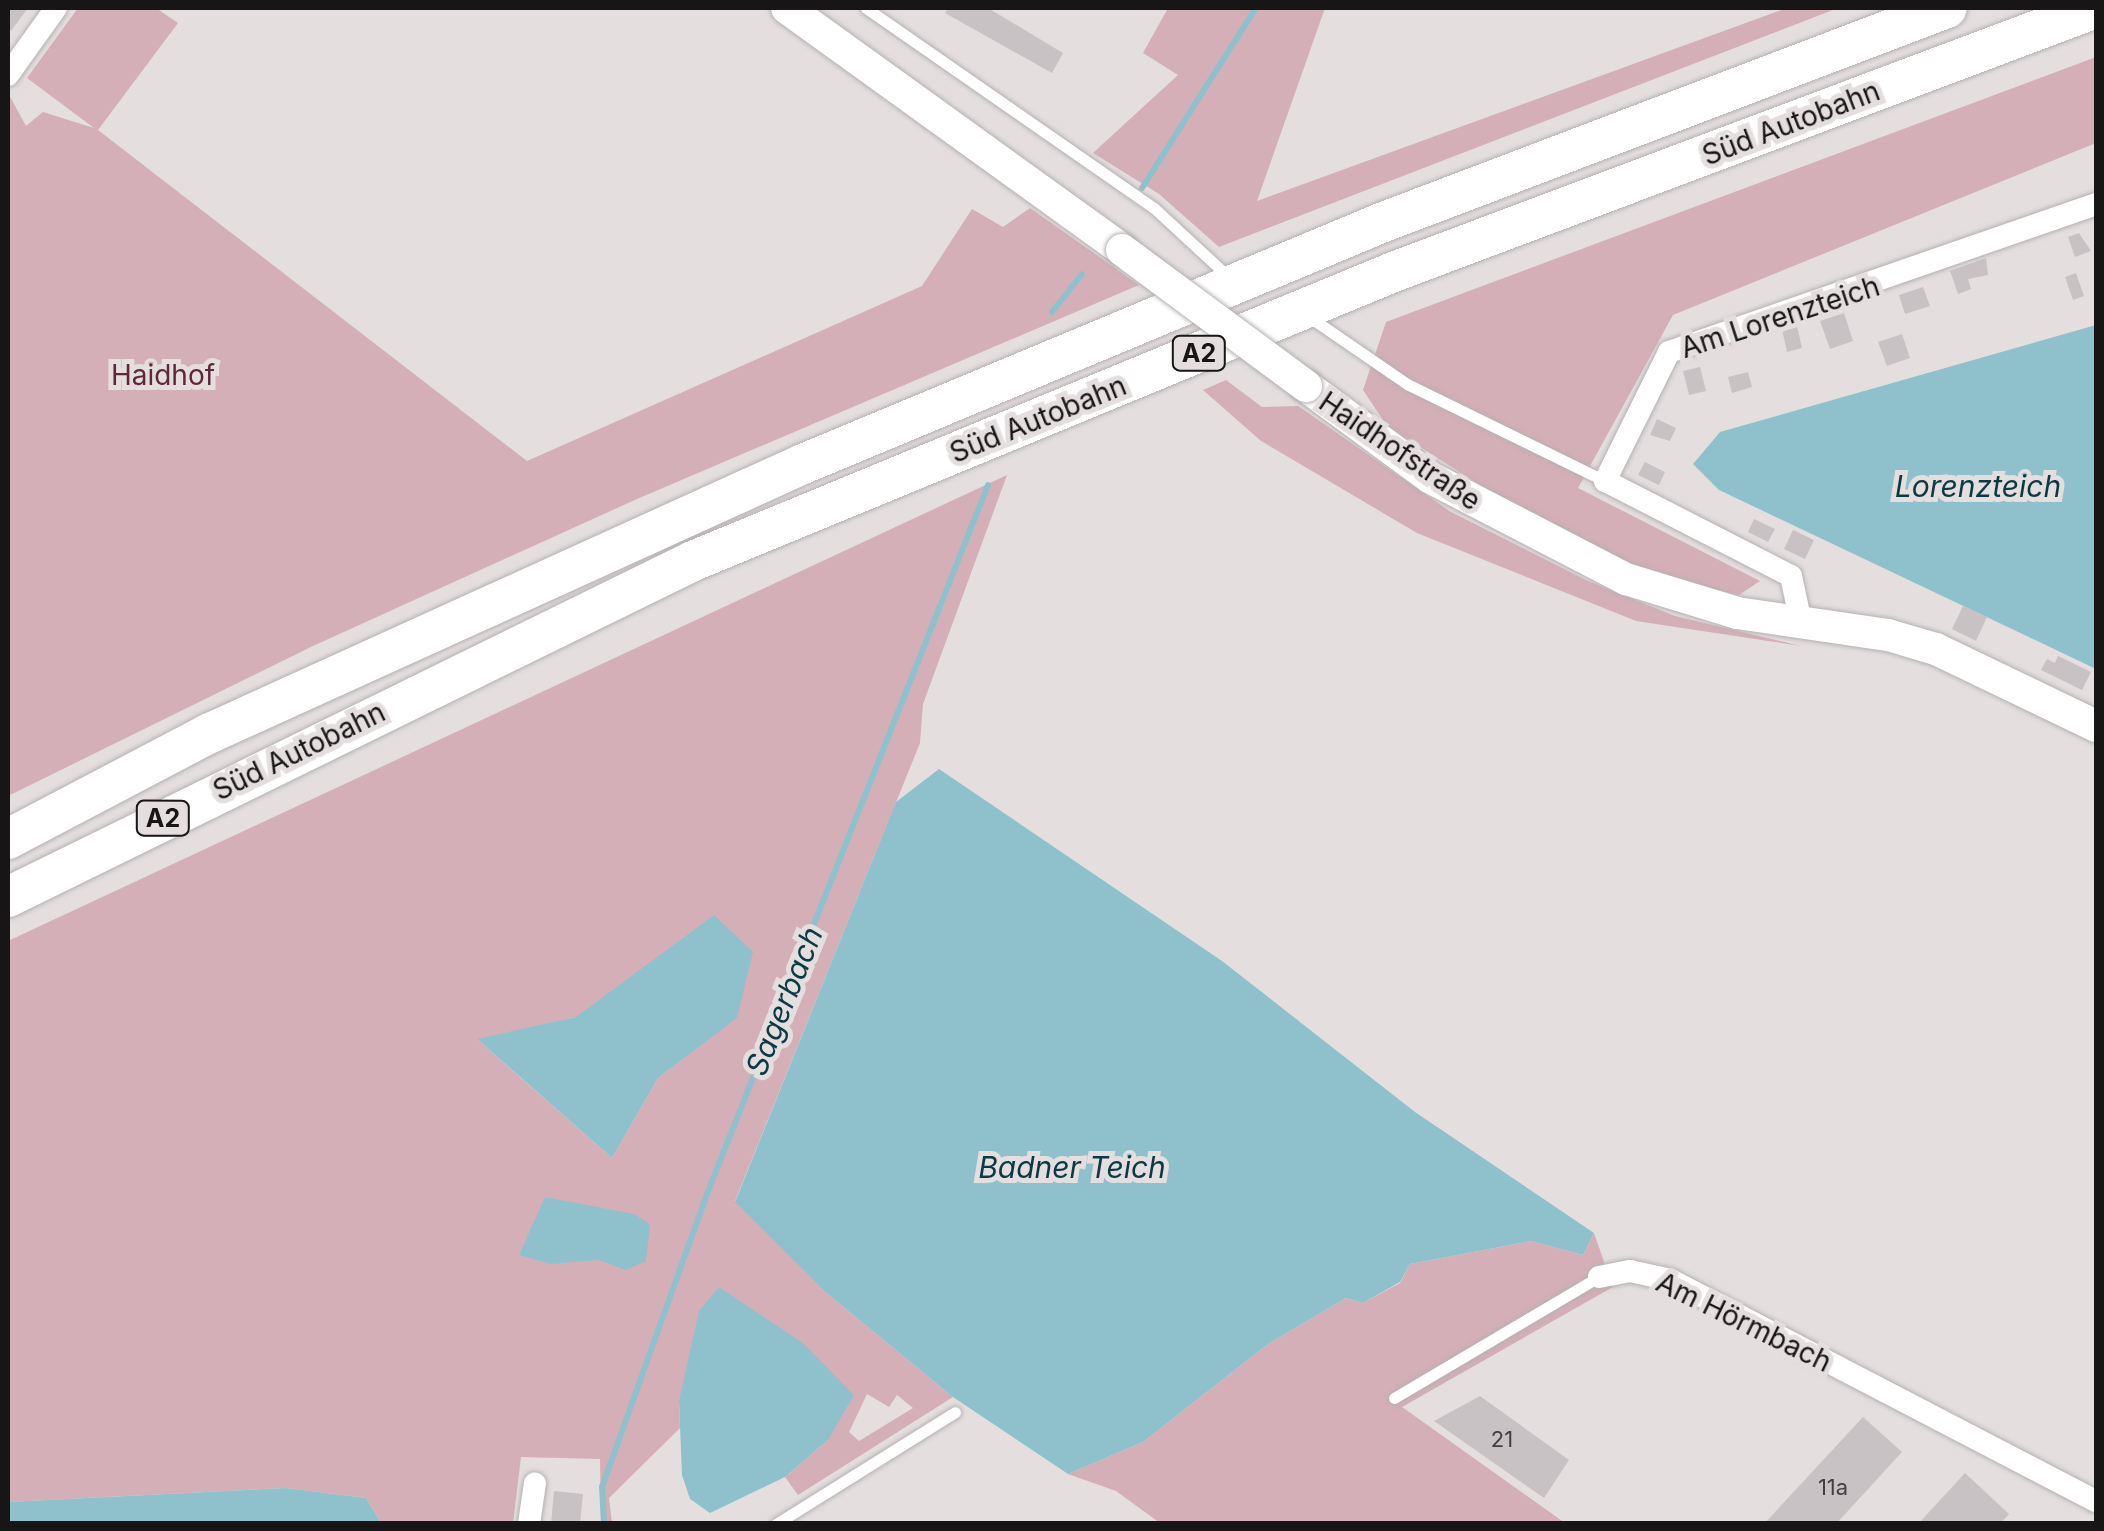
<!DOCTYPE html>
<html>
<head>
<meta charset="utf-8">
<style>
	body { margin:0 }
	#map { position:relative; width:2104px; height:1531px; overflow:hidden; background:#e4dedf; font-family:Inter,sans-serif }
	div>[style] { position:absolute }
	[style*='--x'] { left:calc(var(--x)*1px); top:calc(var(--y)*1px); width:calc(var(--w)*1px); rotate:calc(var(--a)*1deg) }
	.green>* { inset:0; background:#d4afb8 }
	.water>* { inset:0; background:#8fc1cd }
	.stream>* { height:6px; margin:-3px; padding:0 3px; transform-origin:3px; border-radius:3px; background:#8fc1cd }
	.building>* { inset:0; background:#c9c2c4 }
	.roads { filter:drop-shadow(0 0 2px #b6b0b1) drop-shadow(0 0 2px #b6b0b1) }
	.lane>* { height:11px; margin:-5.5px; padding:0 5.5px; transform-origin:5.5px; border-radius:5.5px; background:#fff }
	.street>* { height:22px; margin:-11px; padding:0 11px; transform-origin:11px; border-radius:11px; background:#fff }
	.secondary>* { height:32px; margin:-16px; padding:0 16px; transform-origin:16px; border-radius:16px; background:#fff }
	.highway>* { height:40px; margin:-20px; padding:0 20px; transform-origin:20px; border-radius:20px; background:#fff }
	.bridges { filter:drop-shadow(0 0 2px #b6b0b1) drop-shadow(0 0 2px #b6b0b1) }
	.secondary-bridge>* { height:32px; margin:-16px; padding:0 16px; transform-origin:16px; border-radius:16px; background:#fff }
	span { translate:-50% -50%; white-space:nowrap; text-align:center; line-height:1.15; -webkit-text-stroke:10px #e4dedf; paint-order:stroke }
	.number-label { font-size:22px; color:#444041 }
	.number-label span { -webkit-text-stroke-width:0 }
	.shield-label span { padding:2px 8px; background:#e4dedf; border:2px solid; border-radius:8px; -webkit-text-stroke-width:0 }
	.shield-label { font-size:25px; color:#171515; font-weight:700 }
	.street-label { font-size:28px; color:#171515 }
	.park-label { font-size:28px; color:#60273a }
	.water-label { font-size:30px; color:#0a3a43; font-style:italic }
	.frame { position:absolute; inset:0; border:10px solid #171515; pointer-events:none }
</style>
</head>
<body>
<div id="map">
	<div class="green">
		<div style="clip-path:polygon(78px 8px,156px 8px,178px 23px,98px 130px,527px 461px,922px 286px,972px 209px,1003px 227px,1030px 208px,1139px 285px,637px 499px,313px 646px,8px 796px,8px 93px,26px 126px,43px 112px,94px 128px,27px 78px)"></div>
		<div style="clip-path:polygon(1168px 8px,1325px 8px,1257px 201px,1787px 8px,1838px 8px,1219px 247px,1159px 194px,1093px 153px,1178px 75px,1143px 53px)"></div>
		<div style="clip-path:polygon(2096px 57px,2096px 143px,1673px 315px,1578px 488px,1760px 581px,1739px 595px,1656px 575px,1529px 516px,1387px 426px,1363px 390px,1386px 322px)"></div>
		<div style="clip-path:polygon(1226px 380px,1262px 407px,1298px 406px,1451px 512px,1588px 581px,1675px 616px,1801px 646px,1636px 621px,1417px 533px,1261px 441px,1203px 390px)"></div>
		<div style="clip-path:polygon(evenodd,1007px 475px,923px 704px,920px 743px,735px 1201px,824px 1291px,953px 1397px,798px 1495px,785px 1477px,828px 1440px,679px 1401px,680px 1428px,609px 1498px,612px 1523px,601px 1523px,600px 1459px,521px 1457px,513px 1523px,381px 1523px,366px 1498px,286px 1488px,8px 1502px,8px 941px,1007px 475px,576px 1017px,736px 1018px,658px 1078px,612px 1158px,478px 1040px,576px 1017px,1007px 475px,867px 1394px,889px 1407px,897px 1395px,913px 1408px,859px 1441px,849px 1432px,867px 1394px)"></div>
		<div style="clip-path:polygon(1594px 1233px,1613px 1287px,1402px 1407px,1565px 1523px,1160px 1523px,1116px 1491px,1068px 1474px,1143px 1442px,1268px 1344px,1346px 1298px,1363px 1303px,1400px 1283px,1410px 1264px,1531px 1241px,1583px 1255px)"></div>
	</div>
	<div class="water">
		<div style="clip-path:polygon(2096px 325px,2096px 669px,1719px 490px,1693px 464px,1720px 432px)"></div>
		<div style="clip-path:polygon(939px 769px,1222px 961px,1415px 1112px,1594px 1233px,1583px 1255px,1531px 1241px,1410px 1264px,1400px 1282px,1363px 1303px,1346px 1298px,1268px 1344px,1143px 1442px,1068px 1474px,953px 1397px,824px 1291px,735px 1202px,896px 802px)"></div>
		<div style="clip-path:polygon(714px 915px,753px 952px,737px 1018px,658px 1078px,612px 1158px,477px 1039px,576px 1017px)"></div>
		<div style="clip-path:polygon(545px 1197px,634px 1214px,650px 1224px,646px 1261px,626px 1270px,598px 1260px,551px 1264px,519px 1255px)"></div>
		<div style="clip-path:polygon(719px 1287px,803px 1343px,854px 1395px,828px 1440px,785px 1477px,710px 1513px,690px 1499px,682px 1475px,679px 1401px,699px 1311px)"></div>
		<div style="clip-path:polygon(286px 1488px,366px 1498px,381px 1523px,8px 1523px,8px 1502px)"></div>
	</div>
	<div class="stream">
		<div style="--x:1142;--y:188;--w:213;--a:-57.7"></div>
		<div style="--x:1052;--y:312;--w:48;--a:-51.7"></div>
		<div style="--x:604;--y:1524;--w:37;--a:-93"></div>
		<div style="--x:602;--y:1487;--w:306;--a:-70.3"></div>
		<div style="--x:705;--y:1199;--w:768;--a:-68.38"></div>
	</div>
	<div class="building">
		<div style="clip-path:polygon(8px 8px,28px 8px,11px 31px,8px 28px)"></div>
		<div style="clip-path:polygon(948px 8px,988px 8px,1063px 53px,1052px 73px,945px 13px)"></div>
		<div style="clip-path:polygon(2079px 233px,2091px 251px,2075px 257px,2068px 237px)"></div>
		<div style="clip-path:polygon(1986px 258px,1988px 275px,1968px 279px,1971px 289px,1958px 294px,1950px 271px)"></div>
		<div style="clip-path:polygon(2076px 273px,2084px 296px,2073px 300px,2065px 277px)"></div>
		<div style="clip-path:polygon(1923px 287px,1930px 306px,1905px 314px,1899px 295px)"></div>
		<div style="clip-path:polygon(1844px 313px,1853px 341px,1830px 349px,1820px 321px)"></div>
		<div style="clip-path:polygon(1797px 326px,1802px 348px,1787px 352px,1782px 329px)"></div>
		<div style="clip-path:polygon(1902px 334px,1910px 358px,1887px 366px,1878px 342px)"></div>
		<div style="clip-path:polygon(1700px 367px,1706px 391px,1689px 395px,1683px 371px)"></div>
		<div style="clip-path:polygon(1748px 372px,1752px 387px,1732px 393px,1728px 377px)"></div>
		<div style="clip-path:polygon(1657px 419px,1676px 428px,1670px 441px,1650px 435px)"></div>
		<div style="clip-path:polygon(1645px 462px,1665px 472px,1659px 485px,1638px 475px)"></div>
		<div style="clip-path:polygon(1754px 519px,1775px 529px,1768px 542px,1748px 532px)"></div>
		<div style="clip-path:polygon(1793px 530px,1814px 540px,1805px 559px,1784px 549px)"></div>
		<div style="clip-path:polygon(1963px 606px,1987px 617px,1976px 641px,1952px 629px)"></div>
		<div style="clip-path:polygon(2058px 656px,2091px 672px,2082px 690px,2041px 670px,2047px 659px,2055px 663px)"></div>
		<div style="clip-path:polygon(1480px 1396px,1569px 1460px,1544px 1498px,1434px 1421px)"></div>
		<div style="clip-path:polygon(1863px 1417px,1902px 1452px,1836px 1524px,1764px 1524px)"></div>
		<div style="clip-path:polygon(1965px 1473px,2009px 1514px,2000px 1524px,1918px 1524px)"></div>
		<div style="clip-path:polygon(554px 1491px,583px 1494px,580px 1524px,551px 1524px)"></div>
	</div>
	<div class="roads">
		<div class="lane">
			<div style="--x:866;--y:8;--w:351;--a:34.8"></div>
			<div style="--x:1154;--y:208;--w:105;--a:42.7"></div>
			<div style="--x:1308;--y:316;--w:120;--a:34.5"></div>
			<div style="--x:1407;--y:384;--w:220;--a:26.1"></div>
			<div style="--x:1394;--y:1398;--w:238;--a:-30.6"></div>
			<div style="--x:776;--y:1524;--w:211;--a:-32"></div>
		</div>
		<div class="street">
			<div style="--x:8;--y:75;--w:82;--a:-54.4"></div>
			<div style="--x:1801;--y:623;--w:48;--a:-102"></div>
			<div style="--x:1791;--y:576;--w:209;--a:-152.9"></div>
			<div style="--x:1605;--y:481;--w:144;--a:-63.6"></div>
			<div style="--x:1669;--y:352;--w:452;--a:-19.1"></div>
			<div style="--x:1599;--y:1277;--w:32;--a:-11"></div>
			<div style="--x:1630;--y:1271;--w:42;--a:12.4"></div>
			<div style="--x:1671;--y:1280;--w:479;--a:27.5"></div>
			<div style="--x:529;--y:1524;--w:41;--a:-81.7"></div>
		</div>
		<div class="secondary">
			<div style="--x:787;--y:8;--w:413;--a:35.8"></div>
			<div style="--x:1306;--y:386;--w:155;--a:36.4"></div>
			<div style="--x:1431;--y:478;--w:220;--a:27.4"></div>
			<div style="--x:1626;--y:579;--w:116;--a:17"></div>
			<div style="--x:1737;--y:613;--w:153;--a:8.3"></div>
			<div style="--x:1888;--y:635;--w:50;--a:16.3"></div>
			<div style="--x:1936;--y:649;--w:178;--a:25.7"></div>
		</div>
		<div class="highway">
			<div style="--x:8;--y:839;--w:226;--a:-27.7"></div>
			<div style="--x:208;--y:734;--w:653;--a:-24.41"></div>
			<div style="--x:803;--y:464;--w:626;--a:-22.63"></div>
			<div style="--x:1381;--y:223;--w:605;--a:-20.8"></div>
			<div style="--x:8;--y:897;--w:763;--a:-26.13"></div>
			<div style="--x:693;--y:561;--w:760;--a:-22.42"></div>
			<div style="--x:1396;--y:271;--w:748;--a:-20.59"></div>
		</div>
	</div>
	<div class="bridges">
		<div class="secondary-bridge">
			<div style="--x:1122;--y:250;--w:229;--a:36.5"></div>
		</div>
	</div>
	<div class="number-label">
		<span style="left:1502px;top:1440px">21</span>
		<span style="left:1833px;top:1488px">11a</span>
	</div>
	<div class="shield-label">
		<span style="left:1199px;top:353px">A2</span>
		<span style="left:163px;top:818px">A2</span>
	</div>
	<div class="street-label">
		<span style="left:1791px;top:123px;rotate:-21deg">Süd Autobahn</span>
		<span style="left:1780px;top:317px;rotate:-18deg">Am Lorenzteich</span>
		<span style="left:1038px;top:419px;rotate:-22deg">Süd Autobahn</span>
		<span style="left:1400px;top:451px;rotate:34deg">Haidhofstraße</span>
		<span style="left:299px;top:751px;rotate:-26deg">Süd Autobahn</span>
		<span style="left:1744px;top:1322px;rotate:26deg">Am Hörmbach</span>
	</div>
	<div class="park-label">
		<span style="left:163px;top:375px">Haidhof</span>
	</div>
	<div class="water-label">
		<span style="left:1978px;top:486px">Lorenzteich</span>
		<span style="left:784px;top:1001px;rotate:-68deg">Sagerbach</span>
		<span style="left:1072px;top:1167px">Badner Teich</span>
	</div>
	<div class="frame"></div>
</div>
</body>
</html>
